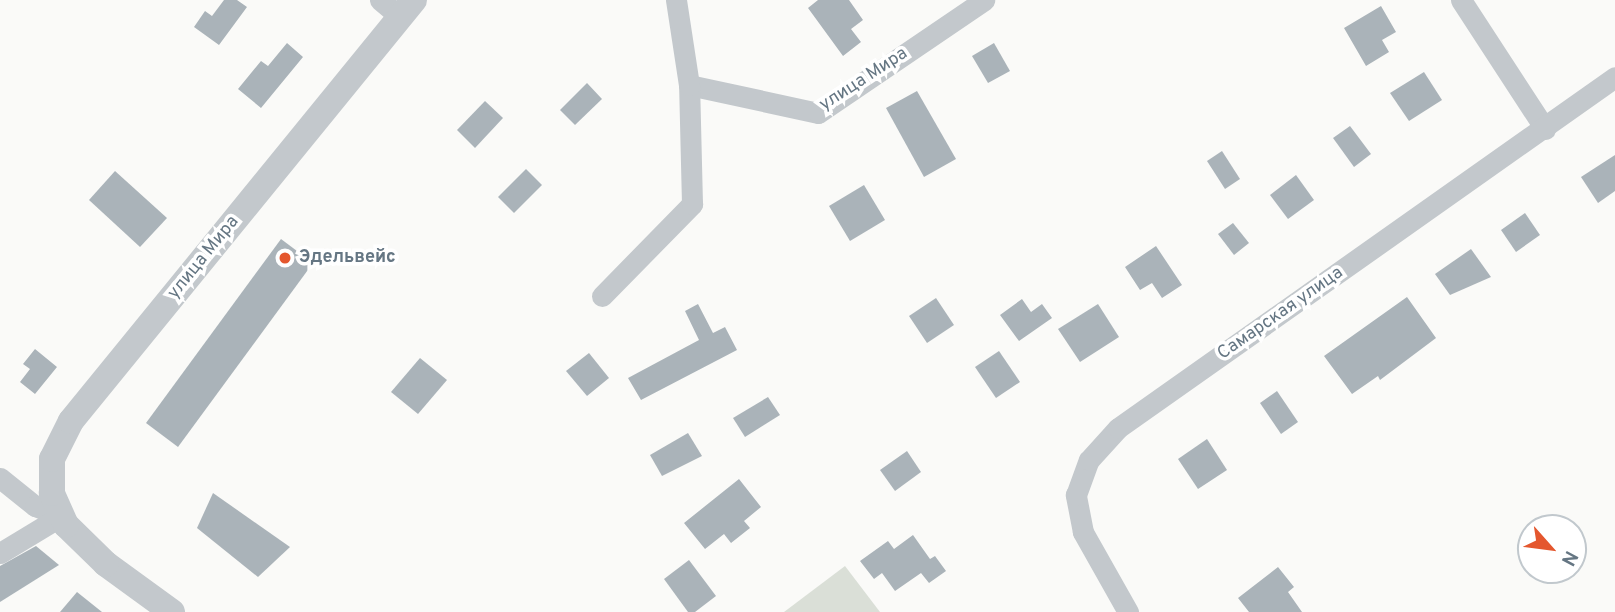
<!DOCTYPE html>
<html>
<head>
<meta charset="utf-8">
<style>
	body { margin:0 }
	#map { position:relative; width:1615px; height:612px; overflow:hidden; background:#fafaf8; font-family:Overpass,sans-serif }
	div>[style] { position:absolute }
	[style*='--x'] { left:calc(var(--x)*1px); top:calc(var(--y)*1px); width:calc(var(--w)*1px); rotate:calc(var(--a)*1deg) }
	.green>* { inset:0; background:#dadfd7 }
	.building>* { inset:0; background:#aab3b9 }
	.minor>* { height:21px; margin:-10.5px; padding:0 10.5px; transform-origin:10.5px; border-radius:10.5px; background:#c3c8cc }
	.tertiary>* { height:26px; margin:-13px; padding:0 13px; transform-origin:13px; border-radius:13px; background:#c3c8cc }
	.dots>* { width:19px; height:19px; translate:-50% -50%; box-sizing:border-box; border:4px solid #fff; border-radius:50% }
	span { translate:-50% -50%; white-space:nowrap; text-align:center; line-height:1.15; -webkit-text-stroke:7px #fff; paint-order:stroke }
	.street-label { font-size:18px; color:#657683 }
	.poi-label { font-size:18px; color:#657683; font-weight:700 }
	.left { translate:0 -50%; text-align:left }
	.north { position:absolute; left:1517px; top:514px; width:70px; height:70px; box-sizing:border-box; background:#fff; border:2px solid #c1c8cd; border-radius:50%; rotate:118deg; font-size:19px; font-weight:700; line-height:28px; text-align:center; color:#657683 }
	.north::after { content:''; display:block; margin:auto; width:24px; height:32px; background:#e4572e; clip-path:polygon(50% 0,100% 100%,50% 72%,0 100%) }
</style>
</head>
<body>
<div id="map">
	<div class="green">
		<div style="clip-path:polygon(845px 566px,880px 612px,784px 612px)"></div>
	</div>
	<div class="building">
		<div style="clip-path:polygon(224px 0,237px 0,247px 7px,219px 45px,194px 27px,205px 11px,212px 16px)"></div>
		<div style="clip-path:polygon(818px 0,849px 0,863px 20px,851px 29px,861px 42px,843px 56px,808px 8px)"></div>
		<div style="clip-path:polygon(1381px 6px,1396px 32px,1382px 40px,1389px 52px,1366px 66px,1344px 28px)"></div>
		<div style="clip-path:polygon(287px 43px,303px 57px,261px 108px,238px 89px,261px 61px,268px 66px)"></div>
		<div style="clip-path:polygon(994px 43px,1010px 71px,988px 83px,972px 56px)"></div>
		<div style="clip-path:polygon(1424px 72px,1442px 100px,1409px 121px,1390px 93px)"></div>
		<div style="clip-path:polygon(587px 83px,602px 99px,575px 125px,560px 110px)"></div>
		<div style="clip-path:polygon(917px 91px,956px 159px,924px 177px,886px 108px)"></div>
		<div style="clip-path:polygon(485px 101px,503px 118px,475px 148px,457px 130px)"></div>
		<div style="clip-path:polygon(1350px 126px,1371px 154px,1354px 167px,1333px 138px)"></div>
		<div style="clip-path:polygon(1222px 151px,1240px 179px,1225px 189px,1207px 161px)"></div>
		<div style="clip-path:polygon(1615px 155px,1615px 191px,1598px 203px,1581px 177px)"></div>
		<div style="clip-path:polygon(526px 169px,542px 185px,514px 213px,498px 197px)"></div>
		<div style="clip-path:polygon(115px 171px,167px 218px,140px 247px,89px 200px)"></div>
		<div style="clip-path:polygon(1296px 175px,1314px 200px,1288px 219px,1270px 195px)"></div>
		<div style="clip-path:polygon(864px 185px,885px 220px,850px 241px,829px 206px)"></div>
		<div style="clip-path:polygon(1525px 213px,1540px 235px,1516px 252px,1501px 230px)"></div>
		<div style="clip-path:polygon(1233px 223px,1249px 243px,1234px 255px,1218px 234px)"></div>
		<div style="clip-path:polygon(281px 239px,313px 263px,178px 447px,146px 423px)"></div>
		<div style="clip-path:polygon(1156px 246px,1182px 285px,1162px 298px,1152px 283px,1140px 290px,1125px 267px)"></div>
		<div style="clip-path:polygon(1471px 249px,1491px 277px,1450px 295px,1435px 274px)"></div>
		<div style="clip-path:polygon(1407px 297px,1436px 338px,1380px 380px,1378px 376px,1352px 394px,1324px 356px)"></div>
		<div style="clip-path:polygon(936px 298px,954px 325px,927px 343px,909px 316px)"></div>
		<div style="clip-path:polygon(1022px 299px,1031px 312px,1042px 304px,1052px 318px,1019px 341px,1000px 315px)"></div>
		<div style="clip-path:polygon(698px 304px,713px 333px,725px 327px,737px 350px,641px 400px,628px 378px,699px 340px,685px 311px)"></div>
		<div style="clip-path:polygon(1098px 304px,1119px 337px,1080px 362px,1058px 329px)"></div>
		<div style="clip-path:polygon(35px 349px,57px 367px,35px 394px,20px 382px,30px 369px,23px 364px)"></div>
		<div style="clip-path:polygon(999px 351px,1020px 382px,996px 398px,975px 367px)"></div>
		<div style="clip-path:polygon(589px 353px,609px 378px,587px 396px,566px 371px)"></div>
		<div style="clip-path:polygon(420px 358px,447px 380px,418px 414px,391px 392px)"></div>
		<div style="clip-path:polygon(1277px 391px,1298px 422px,1281px 434px,1260px 403px)"></div>
		<div style="clip-path:polygon(768px 397px,780px 415px,745px 437px,733px 418px)"></div>
		<div style="clip-path:polygon(688px 433px,702px 456px,662px 476px,650px 455px)"></div>
		<div style="clip-path:polygon(1207px 439px,1227px 470px,1198px 489px,1178px 459px)"></div>
		<div style="clip-path:polygon(907px 451px,921px 472px,895px 491px,880px 470px)"></div>
		<div style="clip-path:polygon(739px 479px,761px 507px,744px 521px,750px 528px,731px 543px,724px 534px,705px 549px,684px 523px)"></div>
		<div style="clip-path:polygon(213px 493px,290px 547px,258px 577px,197px 528px)"></div>
		<div style="clip-path:polygon(913px 535px,930px 559px,935px 556px,946px 571px,929px 583px,921px 573px,895px 591px,882px 573px,874px 579px,860px 561px,888px 541px,894px 549px)"></div>
		<div style="clip-path:polygon(36px 546px,59px 565px,0 602px,0 566px)"></div>
		<div style="clip-path:polygon(689px 560px,716px 596px,695px 612px,688px 612px,664px 579px)"></div>
		<div style="clip-path:polygon(1278px 567px,1294px 587px,1288px 592px,1302px 612px,1249px 612px,1238px 598px)"></div>
		<div style="clip-path:polygon(77px 592px,102px 612px,60px 612px)"></div>
	</div>
	<div class="minor">
		<div style="--x:380;--y:0;--w:26;--a:40"></div>
		<div style="--x:1461;--y:0;--w:154;--a:56.9"></div>
		<div style="--x:689;--y:85;--w:132;--a:12.2"></div>
		<div style="--x:818;--y:113;--w:201;--a:-34.2"></div>
		<div style="--x:602;--y:296;--w:129;--a:-45.6"></div>
		<div style="--x:692;--y:204;--w:119;--a:-91.4"></div>
		<div style="--x:689;--y:85;--w:86;--a:-98.7"></div>
		<div style="--x:0;--y:478;--w:45;--a:38.7"></div>
		<div style="--x:35;--y:506;--w:28;--a:21"></div>
		<div style="--x:0;--y:553;--w:71;--a:-31.2"></div>
		<div style="--x:1128;--y:612;--w:92;--a:-119.4"></div>
		<div style="--x:1083;--y:532;--w:38;--a:-101"></div>
		<div style="--x:1076;--y:495;--w:37;--a:-70"></div>
		<div style="--x:1089;--y:460;--w:43;--a:-47.8"></div>
		<div style="--x:1118;--y:428;--w:608;--a:-35.23"></div>
	</div>
	<div class="tertiary">
		<div style="--x:172;--y:612;--w:82;--a:-144"></div>
		<div style="--x:106;--y:564;--w:56;--a:-135.7"></div>
		<div style="--x:66;--y:525;--w:35;--a:-114"></div>
		<div style="--x:52;--y:493;--w:34;--a:-90"></div>
		<div style="--x:52;--y:459;--w:42;--a:-63.4"></div>
		<div style="--x:71;--y:421;--w:543;--a:-50.83"></div>
	</div>
	<div class="dots">
		<div style="left:285px;top:258px;background:#e4572e"></div>
	</div>
	<div class="street-label">
		<span style="left:864px;top:80px;rotate:-33deg">улица Мира</span>
		<span style="left:204px;top:258px;rotate:-51deg">улица Мира</span>
		<span style="left:1281px;top:314px;rotate:-35deg">Самарская улица</span>
	</div>
	<div class="poi-label">
		<span class="left" style="left:299px;top:258px">Эдельвейс</span>
	</div>
	<div class="north">N</div>
</div>
</body>
</html>
